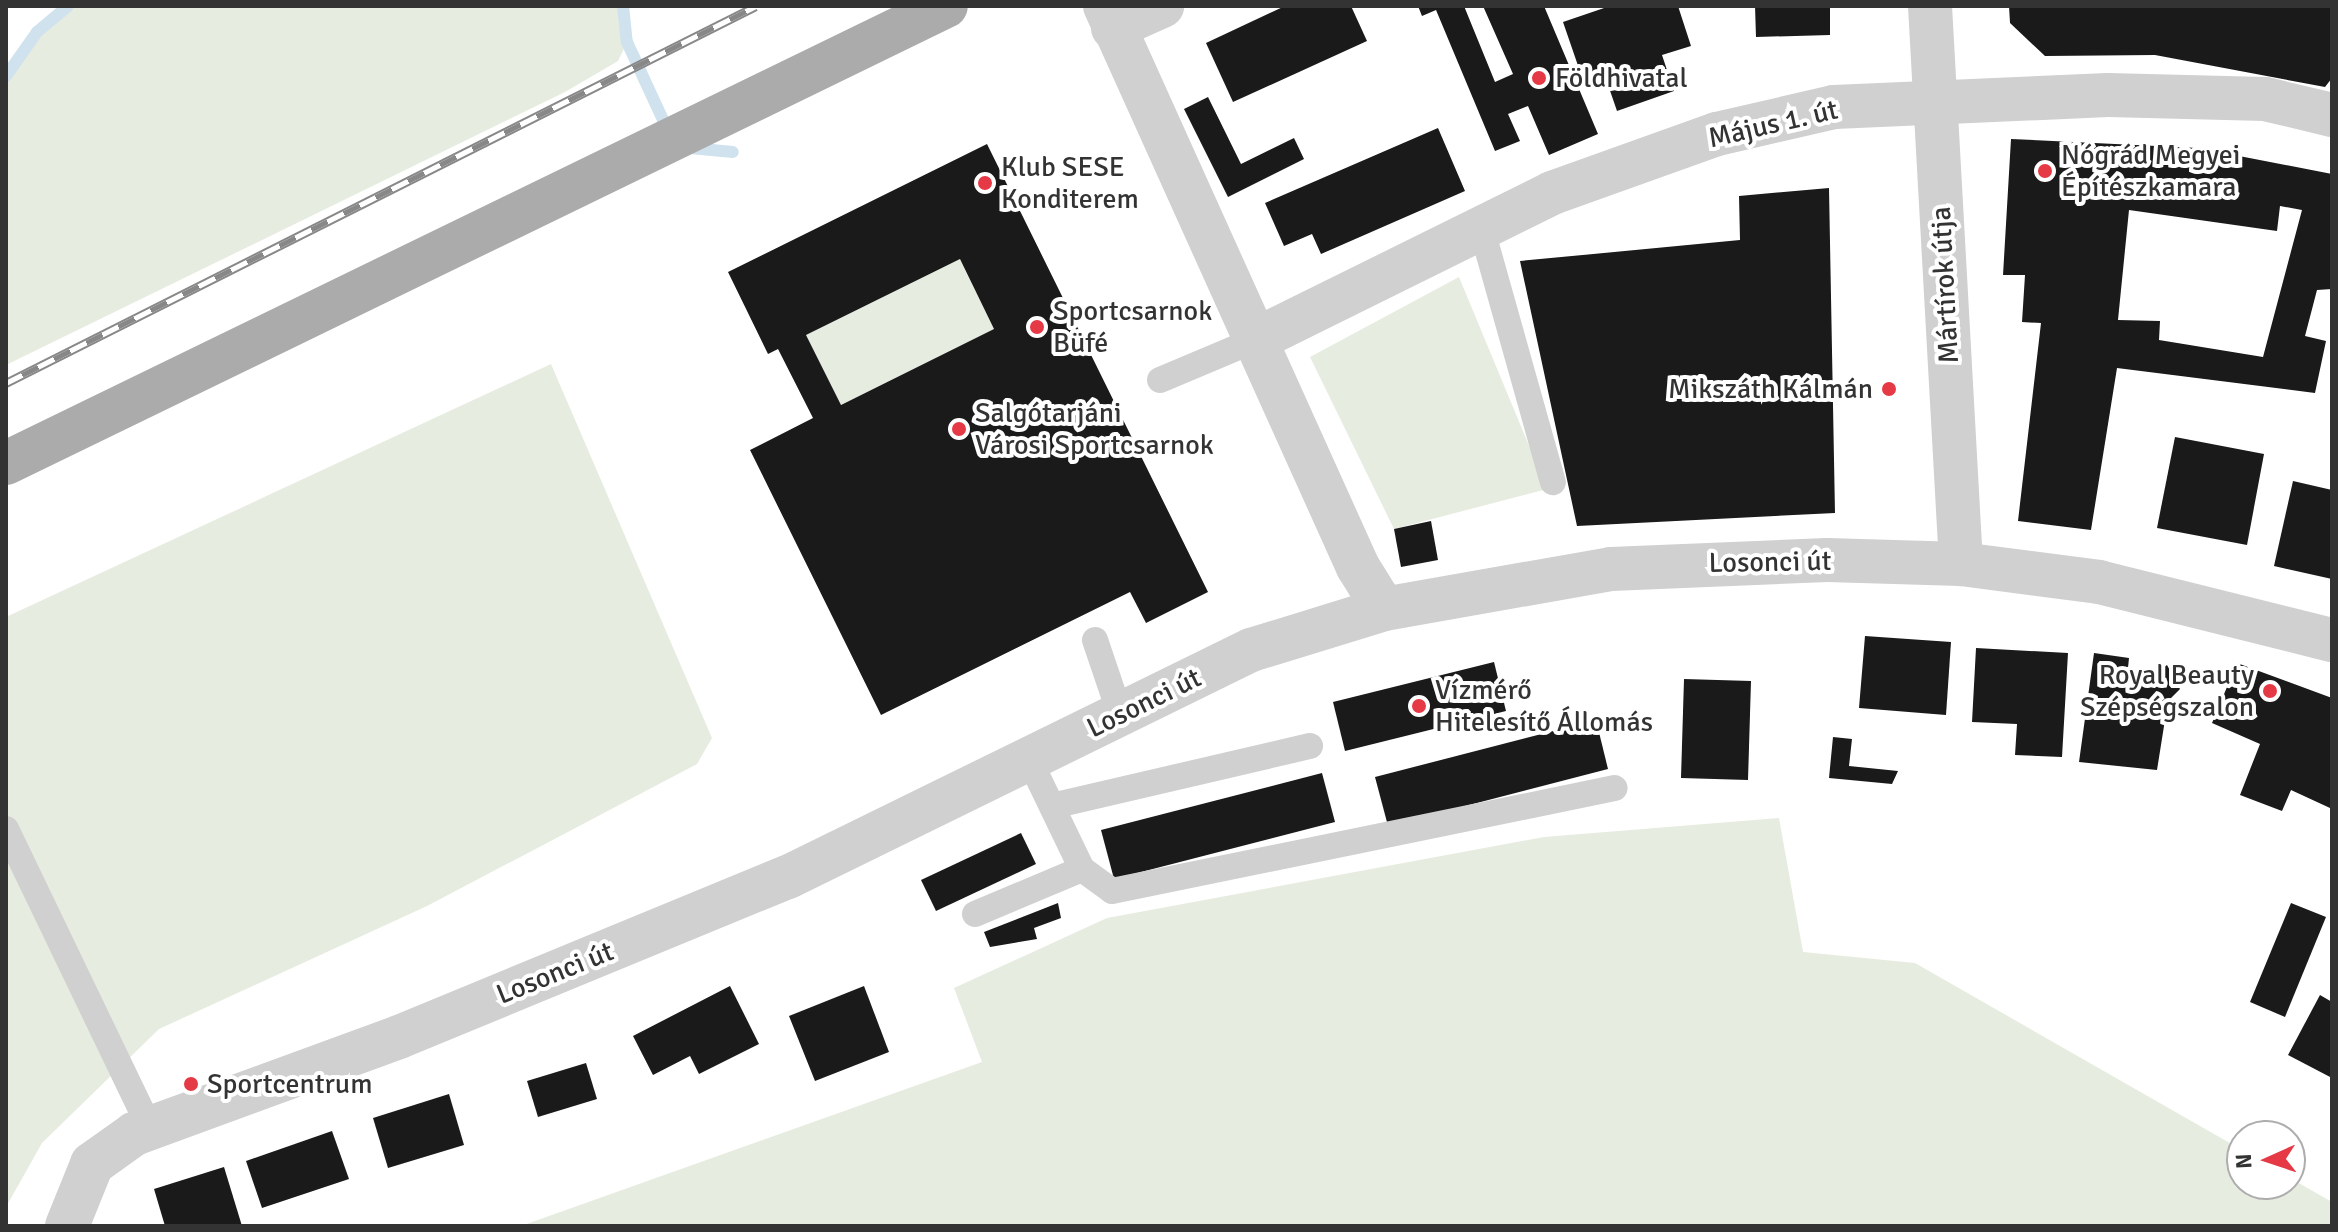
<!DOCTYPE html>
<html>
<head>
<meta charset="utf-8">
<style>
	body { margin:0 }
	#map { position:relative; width:2338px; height:1232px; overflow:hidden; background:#fff; font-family:Signika,sans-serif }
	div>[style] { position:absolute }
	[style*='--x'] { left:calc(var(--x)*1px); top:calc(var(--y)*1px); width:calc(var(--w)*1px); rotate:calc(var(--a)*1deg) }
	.green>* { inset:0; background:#e6ecdf }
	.stream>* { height:12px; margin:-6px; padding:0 6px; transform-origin:6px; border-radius:6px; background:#cfe2ee }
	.building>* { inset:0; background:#1a1a1a }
	.lane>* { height:26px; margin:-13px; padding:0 13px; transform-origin:13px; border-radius:13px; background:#d0d0d0 }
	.street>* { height:44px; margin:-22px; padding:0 22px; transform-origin:22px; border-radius:22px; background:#d0d0d0 }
	.primary>* { height:44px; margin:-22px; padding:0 22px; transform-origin:22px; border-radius:22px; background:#ababab }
	.rail>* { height:9px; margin-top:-4.5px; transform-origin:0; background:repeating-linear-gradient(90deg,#fff 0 18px,#888 0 36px); box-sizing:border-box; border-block:2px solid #888 }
	.dots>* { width:22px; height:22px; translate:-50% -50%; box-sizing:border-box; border:4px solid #fff; border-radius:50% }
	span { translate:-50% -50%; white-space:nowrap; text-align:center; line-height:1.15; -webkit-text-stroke:8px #fff; paint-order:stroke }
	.poi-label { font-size:28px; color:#333 }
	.left { translate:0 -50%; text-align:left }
	.right { translate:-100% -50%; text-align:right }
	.street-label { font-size:28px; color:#333 }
	.frame { position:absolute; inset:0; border:8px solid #333; pointer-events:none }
	.north { position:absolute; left:2226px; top:1120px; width:80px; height:80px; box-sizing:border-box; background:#fff; border:2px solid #adadad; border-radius:50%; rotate:267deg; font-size:22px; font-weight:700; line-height:32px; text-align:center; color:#333 }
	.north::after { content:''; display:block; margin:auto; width:28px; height:36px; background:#e63946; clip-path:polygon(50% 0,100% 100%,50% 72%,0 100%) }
</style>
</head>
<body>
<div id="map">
	<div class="green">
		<div style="clip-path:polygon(68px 6px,623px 6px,627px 42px,618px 61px,565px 92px,6px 365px,6px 76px,37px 32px)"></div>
		<div style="clip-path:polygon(960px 259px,994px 329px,841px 405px,806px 335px)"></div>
		<div style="clip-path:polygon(1459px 277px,1547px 489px,1394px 529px,1310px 357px)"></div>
		<div style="clip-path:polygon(551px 364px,712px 738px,697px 764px,427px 906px,159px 1029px,42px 1143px,6px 1207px,6px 617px)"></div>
		<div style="clip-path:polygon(1779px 818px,1803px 952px,1915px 963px,2242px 1150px,2242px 1184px,2290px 1184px,2290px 1178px,2332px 1202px,2332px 1226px,521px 1226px,982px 1062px,954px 988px,1107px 918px,1544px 837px)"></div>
	</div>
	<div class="stream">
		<div style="--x:623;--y:6;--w:36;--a:84"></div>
		<div style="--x:627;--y:42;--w:100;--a:65.2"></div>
		<div style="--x:6;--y:76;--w:54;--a:-54.8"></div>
		<div style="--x:37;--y:32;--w:40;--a:-40"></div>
		<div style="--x:680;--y:147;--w:53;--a:5.4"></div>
	</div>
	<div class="building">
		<div style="clip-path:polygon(1285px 6px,1351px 6px,1367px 41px,1233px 102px,1206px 43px)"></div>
		<div style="clip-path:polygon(1418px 6px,1464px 6px,1495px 82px,1513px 74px,1483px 6px,1544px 6px,1598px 134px,1549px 155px,1528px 106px,1508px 114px,1520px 141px,1495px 151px,1436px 10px,1422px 16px)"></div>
		<div style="clip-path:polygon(1610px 6px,1678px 6px,1691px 46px,1662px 55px,1674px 91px,1617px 111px,1606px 79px,1585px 86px,1563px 22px)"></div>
		<div style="clip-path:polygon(1755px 6px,1830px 6px,1830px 35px,1756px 37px)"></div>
		<div style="clip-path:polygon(2009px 6px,2332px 6px,2332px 78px,2325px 87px,2155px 55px,2045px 56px,2010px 23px)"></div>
		<div style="clip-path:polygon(1208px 97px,1241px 164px,1294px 138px,1304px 159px,1228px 197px,1184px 109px)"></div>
		<div style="clip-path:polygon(1438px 128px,1465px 191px,1321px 254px,1312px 234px,1284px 246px,1265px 203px)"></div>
		<div style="clip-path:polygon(evenodd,2011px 139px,2198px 148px,2332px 174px,2332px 289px,2317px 290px,2305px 336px,2326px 341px,2315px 393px,2117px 368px,2091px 530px,2018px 521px,2041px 323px,2022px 322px,2025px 275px,2003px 275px,2011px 139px,2280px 206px,2302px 210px,2263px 357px,2159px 340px,2160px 321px,2118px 320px,2129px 210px,2277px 231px,2280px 206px)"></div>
		<div style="clip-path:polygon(evenodd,987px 144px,1208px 592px,1146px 623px,1130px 592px,881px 715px,750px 450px,813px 418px,778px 349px,768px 354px,728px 272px,987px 144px,960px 259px,994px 329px,841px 405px,806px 335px,960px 259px)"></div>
		<div style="clip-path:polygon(1829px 188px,1835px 513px,1577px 526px,1520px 261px,1740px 240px,1739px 196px)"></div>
		<div style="clip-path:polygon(2175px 437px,2264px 454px,2247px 545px,2157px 528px)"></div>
		<div style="clip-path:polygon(2293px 481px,2332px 490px,2332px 579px,2274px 566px)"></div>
		<div style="clip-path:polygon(1431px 521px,1438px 560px,1401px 567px,1394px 529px)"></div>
		<div style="clip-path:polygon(1865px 636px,1951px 642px,1946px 715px,1859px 708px)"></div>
		<div style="clip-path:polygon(1976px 648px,2068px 653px,2062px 757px,2015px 755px,2017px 724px,1972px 722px)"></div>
		<div style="clip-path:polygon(2094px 653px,2129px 658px,2127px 678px,2148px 679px,2167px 665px,2180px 689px,2168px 701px,2157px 770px,2079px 762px)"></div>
		<div style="clip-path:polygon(1494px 662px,1506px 711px,1345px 751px,1333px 702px)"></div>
		<div style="clip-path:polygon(2237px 663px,2332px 698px,2330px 808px,2291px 790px,2282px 811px,2240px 795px,2260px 744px,2212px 723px)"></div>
		<div style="clip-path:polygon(1684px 679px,1751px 681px,1748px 780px,1681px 778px)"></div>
		<div style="clip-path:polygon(1596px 720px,1608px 769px,1388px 826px,1375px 777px)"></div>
		<div style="clip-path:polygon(1833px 737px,1852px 739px,1849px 766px,1898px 771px,1892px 784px,1829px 778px)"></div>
		<div style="clip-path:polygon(1322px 773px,1335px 822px,1114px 879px,1101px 830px)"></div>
		<div style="clip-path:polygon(1021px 833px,1036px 864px,936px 911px,921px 880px)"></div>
		<div style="clip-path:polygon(1058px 903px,1061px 918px,1034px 928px,1037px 939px,990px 947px,984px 932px)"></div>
		<div style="clip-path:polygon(2291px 903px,2326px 917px,2285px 1017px,2250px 1002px)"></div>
		<div style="clip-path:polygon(730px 986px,759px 1044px,699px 1074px,690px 1056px,653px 1075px,633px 1036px)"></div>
		<div style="clip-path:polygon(864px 986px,889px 1052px,815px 1081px,789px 1016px)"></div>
		<div style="clip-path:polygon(2320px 995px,2332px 1002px,2332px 1078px,2288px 1055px)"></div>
		<div style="clip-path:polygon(586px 1063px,597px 1099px,538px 1117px,527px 1081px)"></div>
		<div style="clip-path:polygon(449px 1094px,464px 1145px,388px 1168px,373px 1118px)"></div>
		<div style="clip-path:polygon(332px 1131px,349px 1179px,262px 1208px,246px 1161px)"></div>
		<div style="clip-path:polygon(224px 1167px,242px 1226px,165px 1226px,154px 1189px)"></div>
	</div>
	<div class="lane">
		<div style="--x:1482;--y:230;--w:262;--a:74.3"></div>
		<div style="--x:1160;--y:380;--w:103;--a:-22.8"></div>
		<div style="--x:1095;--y:640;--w:78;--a:71.3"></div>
		<div style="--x:1029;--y:759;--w:122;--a:64.3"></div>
		<div style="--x:1082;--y:869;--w:37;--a:36"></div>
		<div style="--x:1112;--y:891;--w:513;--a:-11.57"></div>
		<div style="--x:1052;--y:806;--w:265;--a:-13.1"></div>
		<div style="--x:6;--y:829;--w:332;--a:64.3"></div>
		<div style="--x:975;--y:914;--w:116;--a:-22.8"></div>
	</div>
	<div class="street">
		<div style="--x:1105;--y:6;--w:615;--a:65.73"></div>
		<div style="--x:1358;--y:567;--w:49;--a:58.2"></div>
		<div style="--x:1930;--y:6;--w:559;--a:86.82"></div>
		<div style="--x:1113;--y:28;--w:54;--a:-24.2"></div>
		<div style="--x:1255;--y:340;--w:331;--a:-26.3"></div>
		<div style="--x:1552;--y:193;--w:175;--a:-19.7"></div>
		<div style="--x:1717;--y:134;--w:120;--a:-13"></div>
		<div style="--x:1834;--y:107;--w:274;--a:-2.5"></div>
		<div style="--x:2108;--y:95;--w:157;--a:1.5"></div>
		<div style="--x:2265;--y:99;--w:69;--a:13.4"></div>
		<div style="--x:67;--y:1226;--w:67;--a:-68"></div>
		<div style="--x:92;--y:1164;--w:52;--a:-35.5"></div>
		<div style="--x:134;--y:1134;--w:282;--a:-20.1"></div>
		<div style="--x:399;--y:1037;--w:421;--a:-22.4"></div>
		<div style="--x:788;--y:877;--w:516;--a:-26.12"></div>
		<div style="--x:1251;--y:650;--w:139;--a:-17.1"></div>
		<div style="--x:1384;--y:609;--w:230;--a:-10"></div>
		<div style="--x:1611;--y:569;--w:216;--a:-2.4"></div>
		<div style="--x:1827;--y:560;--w:134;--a:1.7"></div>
		<div style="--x:1961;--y:564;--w:139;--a:7.4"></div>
		<div style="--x:2099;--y:582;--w:240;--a:14"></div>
	</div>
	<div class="primary">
		<div style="--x:6;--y:463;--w:1045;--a:-25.93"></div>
	</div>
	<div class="rail">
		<div style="--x:6;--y:383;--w:839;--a:-26.69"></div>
	</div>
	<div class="dots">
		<div style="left:1539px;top:78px;background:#e63946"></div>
		<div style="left:2045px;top:171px;background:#e63946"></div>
		<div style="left:985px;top:183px;background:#e63946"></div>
		<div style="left:1037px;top:327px;background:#e63946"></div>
		<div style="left:1889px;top:389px;background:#e63946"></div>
		<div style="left:959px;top:429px;background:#e63946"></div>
		<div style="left:2270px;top:691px;background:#e63946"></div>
		<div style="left:1419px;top:706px;background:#e63946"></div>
		<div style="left:191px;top:1084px;background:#e63946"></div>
	</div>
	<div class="poi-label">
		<span class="left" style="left:1555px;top:78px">Földhivatal</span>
		<span class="left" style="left:2061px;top:171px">Nógrád Megyei<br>Építészkamara</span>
		<span class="left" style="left:1001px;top:183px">Klub SESE<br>Konditerem</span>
		<span class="left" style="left:1053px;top:327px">Sportcsarnok<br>Büfé</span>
		<span class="right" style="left:1873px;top:389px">Mikszáth Kálmán</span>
		<span class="left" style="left:975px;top:429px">Salgótarjáni<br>Városi Sportcsarnok</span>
		<span class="right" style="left:2254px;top:691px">Royal Beauty<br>Szépségszalon</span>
		<span class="left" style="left:1435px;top:706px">Vízmérő<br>Hitelesítő Állomás</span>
		<span class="left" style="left:207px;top:1084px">Sportcentrum</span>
	</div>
	<div class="street-label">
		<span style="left:1773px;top:124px;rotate:-13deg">Május 1. út</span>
		<span style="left:1945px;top:285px;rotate:-93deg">Mártírok útja</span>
		<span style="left:1770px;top:562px;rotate:-1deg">Losonci út</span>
		<span style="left:1144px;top:703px;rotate:-26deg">Losonci út</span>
		<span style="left:555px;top:973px;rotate:-22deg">Losonci út</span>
	</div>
	<div class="frame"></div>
	<div class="north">N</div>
</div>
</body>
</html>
